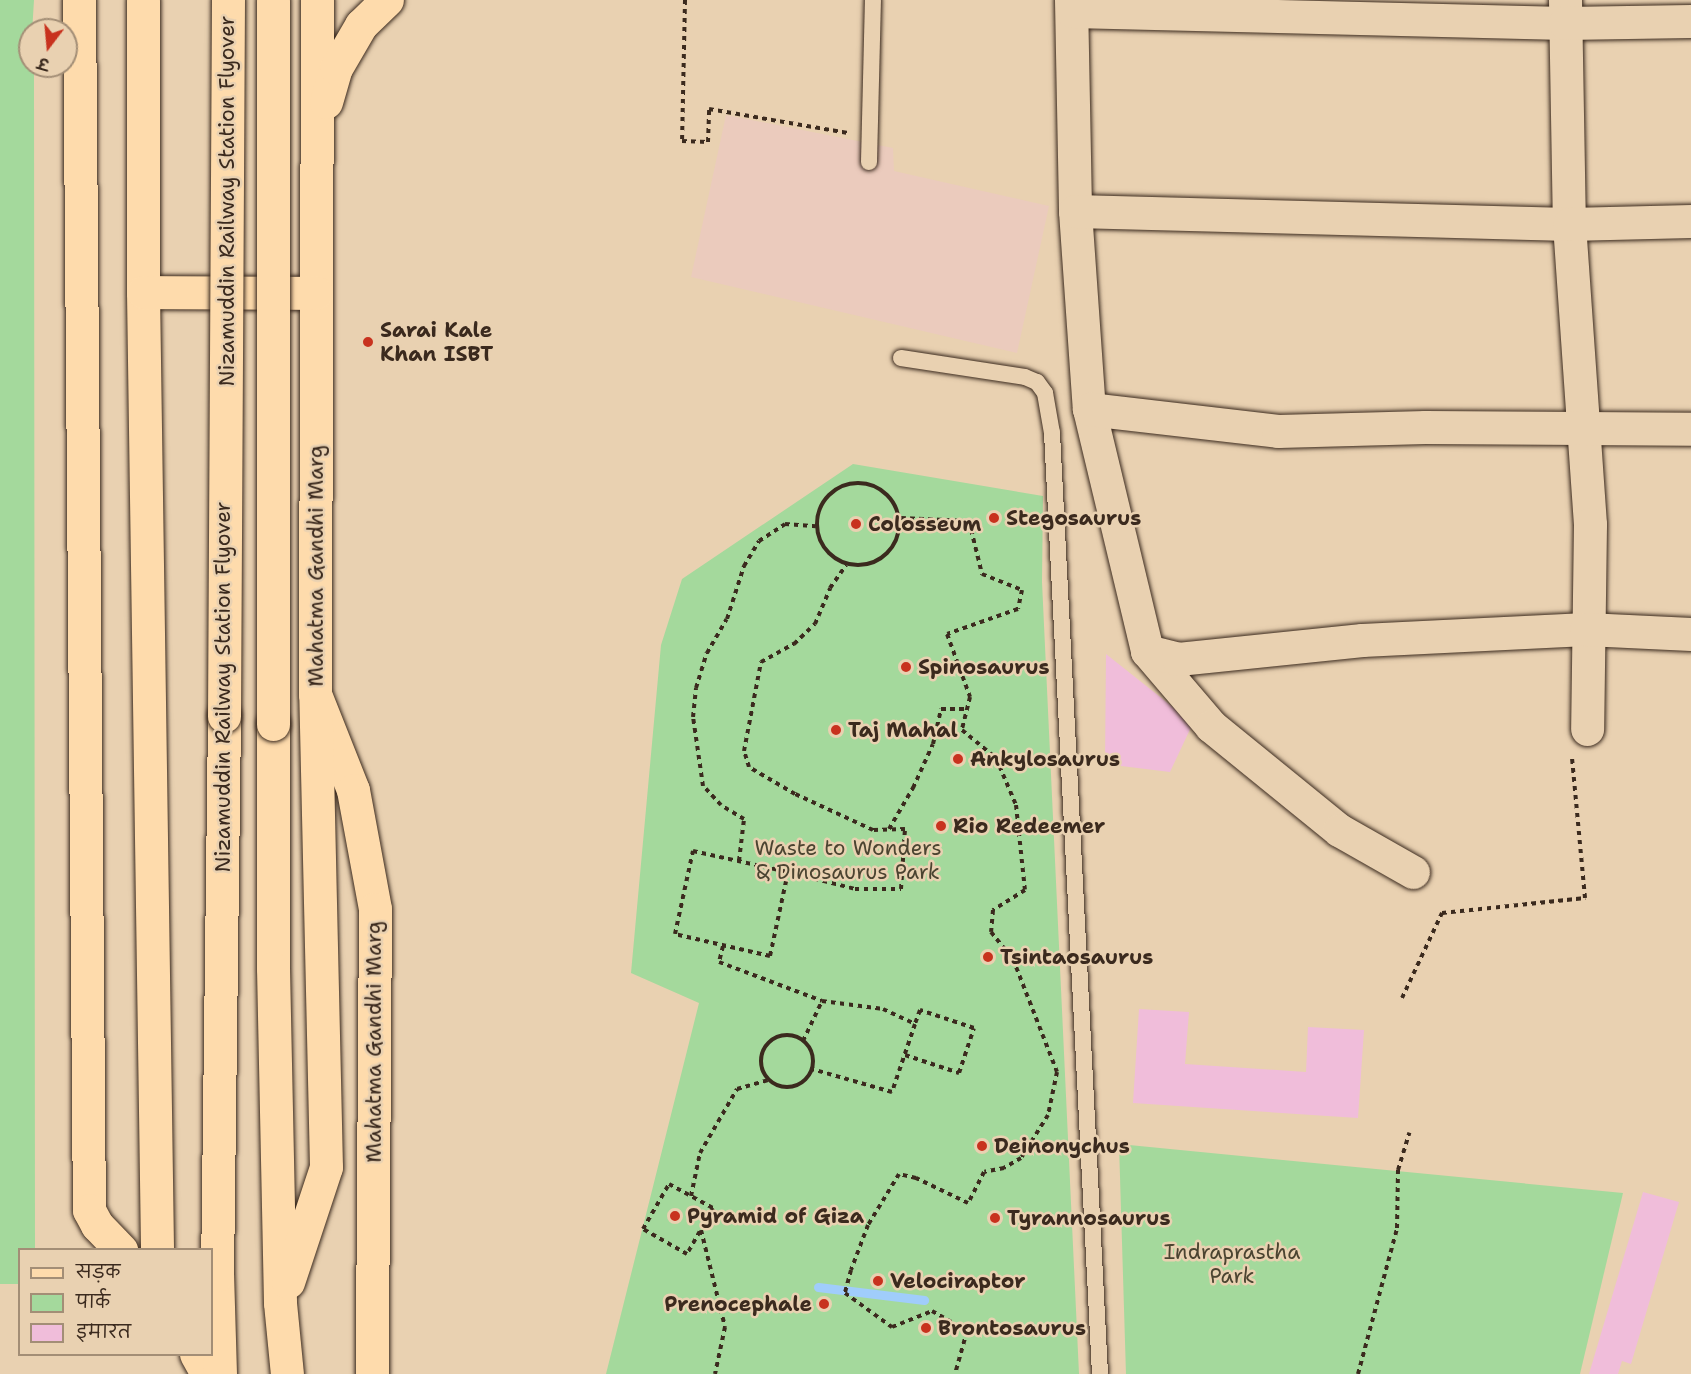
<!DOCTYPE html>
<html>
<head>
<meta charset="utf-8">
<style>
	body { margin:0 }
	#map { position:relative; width:1691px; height:1374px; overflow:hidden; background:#e9d1b1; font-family:"Shantell Sans","Playpen Sans Deva",sans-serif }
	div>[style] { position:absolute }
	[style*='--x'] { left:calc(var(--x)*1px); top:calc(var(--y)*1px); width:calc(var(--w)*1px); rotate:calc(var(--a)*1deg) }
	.built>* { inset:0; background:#ebcbbd }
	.green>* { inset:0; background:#a4d99c }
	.stream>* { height:9px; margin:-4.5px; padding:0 4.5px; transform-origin:4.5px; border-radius:4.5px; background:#a0cdfb }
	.building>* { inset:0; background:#f0bdda }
	.path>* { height:4px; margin-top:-2px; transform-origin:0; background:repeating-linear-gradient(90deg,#3b2a1e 0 4.5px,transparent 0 9px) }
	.path>.ring { margin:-2px; padding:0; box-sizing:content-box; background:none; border:4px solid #3b2a1e; border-radius:50% }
	.roads { filter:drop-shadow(0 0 2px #3b2a1e) drop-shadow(0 0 2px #3b2a1e) }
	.lane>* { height:16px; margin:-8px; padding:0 8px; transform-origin:8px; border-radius:8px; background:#e9d1b1 }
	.street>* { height:33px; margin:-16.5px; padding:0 16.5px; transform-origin:16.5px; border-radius:16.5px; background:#e9d1b1 }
	.primary>* { height:33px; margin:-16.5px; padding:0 16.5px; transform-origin:16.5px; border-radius:16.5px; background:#fedbac }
	.highway>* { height:33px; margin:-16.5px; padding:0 16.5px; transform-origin:16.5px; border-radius:16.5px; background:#fedbac }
	.bridges { filter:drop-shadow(0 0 2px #3b2a1e) drop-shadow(0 0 2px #3b2a1e) }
	.highway-bridge>* { height:33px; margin:-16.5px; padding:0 16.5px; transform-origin:16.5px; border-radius:16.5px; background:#fedbac }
	.dots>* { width:16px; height:16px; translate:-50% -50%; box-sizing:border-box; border:3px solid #e9d1b1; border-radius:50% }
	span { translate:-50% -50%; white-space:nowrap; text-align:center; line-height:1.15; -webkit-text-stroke:5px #e9d1b1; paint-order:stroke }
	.street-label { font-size:21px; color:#3b2a1e }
	.poi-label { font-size:21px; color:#3b2a1e; font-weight:700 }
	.left { translate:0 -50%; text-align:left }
	.right { translate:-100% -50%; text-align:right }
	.park-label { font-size:21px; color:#4b4431 }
	.legend { position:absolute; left:18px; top:1248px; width:195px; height:108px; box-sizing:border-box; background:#e9d1b1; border:2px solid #a38e76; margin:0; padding:8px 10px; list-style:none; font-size:18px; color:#3b2a1e }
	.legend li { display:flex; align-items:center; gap:12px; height:30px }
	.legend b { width:30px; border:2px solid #a38e76 }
	.north { position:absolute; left:18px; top:18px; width:60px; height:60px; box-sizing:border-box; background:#e9d1b1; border:2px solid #a38e76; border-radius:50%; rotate:196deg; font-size:16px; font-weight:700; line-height:24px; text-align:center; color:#3b2a1e }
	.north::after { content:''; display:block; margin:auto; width:21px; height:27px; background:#c8321e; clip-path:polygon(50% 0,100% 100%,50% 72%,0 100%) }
</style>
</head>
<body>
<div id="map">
	<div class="built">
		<div style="clip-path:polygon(726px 115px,893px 148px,894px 171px,1049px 206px,1017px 353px,691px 277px)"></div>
	</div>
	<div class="green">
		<div style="clip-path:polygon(0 0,34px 0,30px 66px,34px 66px,35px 1249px,20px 1250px,19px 1284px,0 1284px)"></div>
		<div style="clip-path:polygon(853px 464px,1043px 496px,1042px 582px,1079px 1374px,606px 1374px,699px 1003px,631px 973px,661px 645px,682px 579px)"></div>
		<div style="clip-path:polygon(1119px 1144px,1623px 1193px,1580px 1374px,1126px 1374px)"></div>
	</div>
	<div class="stream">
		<div style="--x:818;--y:1287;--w:107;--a:7"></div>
	</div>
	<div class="building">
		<div style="clip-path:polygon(1106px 654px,1193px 723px,1170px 772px,1105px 764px)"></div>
		<div style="clip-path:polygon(1139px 1009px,1189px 1012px,1185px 1064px,1306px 1072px,1308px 1027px,1364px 1030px,1358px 1118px,1133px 1103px)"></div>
		<div style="clip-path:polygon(1643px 1192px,1679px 1202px,1631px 1364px,1622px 1361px,1618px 1374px,1589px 1374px)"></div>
	</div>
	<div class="path">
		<div style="--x:685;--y:0;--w:141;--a:91.2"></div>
		<div style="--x:682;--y:141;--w:26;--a:2"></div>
		<div style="--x:708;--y:142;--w:33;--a:-88"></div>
		<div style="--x:709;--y:109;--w:141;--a:9.8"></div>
		<div class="ring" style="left:817px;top:483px;width:78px;height:78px"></div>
		<div style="--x:901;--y:518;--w:68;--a:2.5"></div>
		<div style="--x:969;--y:521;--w:55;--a:76.2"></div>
		<div style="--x:982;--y:574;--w:43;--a:21.8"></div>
		<div style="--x:1022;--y:590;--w:19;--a:102"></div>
		<div style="--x:1018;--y:609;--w:75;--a:160.6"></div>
		<div style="--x:947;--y:634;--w:67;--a:69.9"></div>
		<div style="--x:970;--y:697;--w:34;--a:104"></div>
		<div style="--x:962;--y:730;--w:44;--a:39.5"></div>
		<div style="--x:996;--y:758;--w:51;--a:66.9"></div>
		<div style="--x:1016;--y:805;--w:85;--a:84"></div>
		<div style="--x:1025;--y:890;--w:38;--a:148"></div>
		<div style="--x:993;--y:910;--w:22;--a:95"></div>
		<div style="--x:991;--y:932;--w:35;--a:51"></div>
		<div style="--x:1013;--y:959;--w:121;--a:68.7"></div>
		<div style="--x:1057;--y:1072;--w:44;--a:101.8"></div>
		<div style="--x:1048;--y:1115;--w:51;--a:122.1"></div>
		<div style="--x:1021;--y:1158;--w:20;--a:150"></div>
		<div style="--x:1004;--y:1168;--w:20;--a:169"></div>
		<div style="--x:984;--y:1172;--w:35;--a:117"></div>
		<div style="--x:968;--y:1203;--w:58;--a:-154.3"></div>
		<div style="--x:916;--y:1178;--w:17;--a:-167"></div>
		<div style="--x:899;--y:1174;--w:60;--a:121.3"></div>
		<div style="--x:868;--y:1225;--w:48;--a:110.7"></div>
		<div style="--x:851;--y:1270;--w:24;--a:105"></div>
		<div style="--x:845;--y:1293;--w:58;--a:35.9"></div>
		<div style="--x:892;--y:1327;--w:43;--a:-21.8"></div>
		<div style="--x:932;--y:1311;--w:40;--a:29.7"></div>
		<div style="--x:967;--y:1331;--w:45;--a:105.6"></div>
		<div style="--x:889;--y:829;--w:48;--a:-59.7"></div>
		<div style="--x:913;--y:788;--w:48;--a:-65.6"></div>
		<div style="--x:933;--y:744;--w:36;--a:-77"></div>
		<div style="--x:941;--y:709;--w:26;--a:0"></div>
		<div style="--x:693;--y:851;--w:97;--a:12.5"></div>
		<div style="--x:788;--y:872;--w:86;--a:102.1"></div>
		<div style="--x:770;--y:956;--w:98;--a:-167"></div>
		<div style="--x:675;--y:934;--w:85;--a:-77.8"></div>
		<div style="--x:739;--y:861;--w:42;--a:-83.2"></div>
		<div style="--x:744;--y:819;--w:27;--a:-149"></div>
		<div style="--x:721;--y:805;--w:26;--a:-133"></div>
		<div style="--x:703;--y:786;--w:70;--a:-98.2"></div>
		<div style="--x:693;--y:717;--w:29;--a:-84"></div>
		<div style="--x:696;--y:688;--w:37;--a:-73"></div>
		<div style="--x:707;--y:653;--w:39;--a:-60"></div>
		<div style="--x:727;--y:619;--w:56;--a:-72.2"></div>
		<div style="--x:744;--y:566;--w:29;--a:-59"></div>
		<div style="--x:759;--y:541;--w:31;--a:-33"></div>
		<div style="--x:785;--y:524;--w:31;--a:4"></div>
		<div style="--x:788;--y:872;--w:69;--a:14.2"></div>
		<div style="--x:855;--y:889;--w:46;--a:0"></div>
		<div style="--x:901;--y:889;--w:60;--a:-86.2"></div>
		<div style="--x:905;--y:829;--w:32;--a:178"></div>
		<div style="--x:873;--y:830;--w:86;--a:-155.2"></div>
		<div style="--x:795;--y:794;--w:53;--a:-149.6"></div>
		<div style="--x:749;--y:767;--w:17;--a:-107"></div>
		<div style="--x:744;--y:751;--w:91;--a:-79.2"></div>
		<div style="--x:761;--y:662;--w:38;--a:-29"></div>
		<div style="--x:794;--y:644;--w:29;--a:-44"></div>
		<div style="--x:815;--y:624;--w:39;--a:-67"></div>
		<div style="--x:830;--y:588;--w:28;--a:-55"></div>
		<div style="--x:723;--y:946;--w:16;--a:104"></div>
		<div style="--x:719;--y:962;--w:110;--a:20.7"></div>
		<div style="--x:822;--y:1001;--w:62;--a:7.5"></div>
		<div style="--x:883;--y:1009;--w:35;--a:25"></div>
		<div style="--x:915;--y:1024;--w:72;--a:108.7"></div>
		<div style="--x:892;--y:1092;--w:83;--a:-164"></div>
		<div style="--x:1402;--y:998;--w:94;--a:-64.8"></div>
		<div style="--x:1442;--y:913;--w:144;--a:-6"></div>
		<div style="--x:1585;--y:898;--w:141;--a:-95.3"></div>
		<div class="ring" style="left:761px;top:1035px;width:48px;height:48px"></div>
		<div style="--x:803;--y:1041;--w:44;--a:-64.6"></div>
		<div style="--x:905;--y:1055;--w:57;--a:18.4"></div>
		<div style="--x:959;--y:1073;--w:47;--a:-71.6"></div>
		<div style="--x:974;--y:1028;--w:57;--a:-161.6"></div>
		<div style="--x:920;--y:1010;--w:15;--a:110"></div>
		<div style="--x:669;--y:1184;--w:50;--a:28.6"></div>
		<div style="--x:713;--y:1208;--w:53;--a:119.5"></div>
		<div style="--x:687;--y:1254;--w:51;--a:-150.4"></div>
		<div style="--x:643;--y:1229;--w:52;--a:-60"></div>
		<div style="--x:691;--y:1196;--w:44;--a:-78.2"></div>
		<div style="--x:700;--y:1153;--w:74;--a:-60"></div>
		<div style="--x:737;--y:1089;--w:33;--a:-16"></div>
		<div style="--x:701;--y:1230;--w:100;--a:76.1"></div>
		<div style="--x:725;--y:1327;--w:48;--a:102"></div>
		<div style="--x:1358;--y:1374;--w:151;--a:-75"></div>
		<div style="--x:1397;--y:1228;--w:58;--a:-89"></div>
		<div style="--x:1398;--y:1170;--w:39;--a:-73"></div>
	</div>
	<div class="roads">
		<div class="lane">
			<div style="--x:869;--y:162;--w:162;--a:-88.6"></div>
			<div style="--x:901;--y:358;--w:125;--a:8.7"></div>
			<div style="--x:1025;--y:377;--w:13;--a:23"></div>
			<div style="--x:1037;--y:382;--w:14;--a:54"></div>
			<div style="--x:1045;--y:393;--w:41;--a:80.1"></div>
			<div style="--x:1052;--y:433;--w:942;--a:87.08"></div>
		</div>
		<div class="street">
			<div style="--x:1071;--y:0;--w:211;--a:88.9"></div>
			<div style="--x:1075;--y:211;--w:198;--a:86"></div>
			<div style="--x:1089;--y:409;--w:249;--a:76.5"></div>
			<div style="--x:1147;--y:651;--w:99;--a:49.5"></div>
			<div style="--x:1211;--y:726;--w:165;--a:39.1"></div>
			<div style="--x:1339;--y:830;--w:85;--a:29.6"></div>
			<div style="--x:1565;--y:0;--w:224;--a:89"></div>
			<div style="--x:1569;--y:224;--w:301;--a:86"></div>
			<div style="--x:1590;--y:524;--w:205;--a:90.8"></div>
			<div style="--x:1072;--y:11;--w:493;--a:1.4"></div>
			<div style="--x:1565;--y:23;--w:126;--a:-0.9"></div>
			<div style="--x:1075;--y:211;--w:494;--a:1.5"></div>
			<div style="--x:1569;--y:224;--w:122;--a:-1.4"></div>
			<div style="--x:1089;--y:409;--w:190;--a:6.6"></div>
			<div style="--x:1278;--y:431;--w:147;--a:-1.6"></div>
			<div style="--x:1425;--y:427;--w:266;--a:0.4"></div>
			<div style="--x:1147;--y:651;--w:32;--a:14"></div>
			<div style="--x:1178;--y:659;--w:185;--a:-5.9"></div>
			<div style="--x:1362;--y:640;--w:224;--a:-2.8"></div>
			<div style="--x:1586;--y:629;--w:105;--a:2.7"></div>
		</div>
		<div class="primary">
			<div style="--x:79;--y:0;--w:1210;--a:89.53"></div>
			<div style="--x:89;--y:1210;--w:17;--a:62"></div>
			<div style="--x:97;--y:1225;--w:35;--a:46"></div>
			<div style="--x:143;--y:0;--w:292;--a:90"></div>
			<div style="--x:143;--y:292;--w:958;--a:89.16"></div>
			<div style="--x:317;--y:0;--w:694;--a:90.17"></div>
			<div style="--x:315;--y:694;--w:103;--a:68.4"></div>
			<div style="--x:353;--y:790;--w:121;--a:79.5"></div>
			<div style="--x:375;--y:909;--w:465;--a:90.4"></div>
			<div style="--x:326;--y:102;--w:35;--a:-74"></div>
			<div style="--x:336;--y:68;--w:50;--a:-59.8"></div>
			<div style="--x:361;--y:25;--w:36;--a:-44"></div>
			<div style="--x:143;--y:292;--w:173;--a:0.3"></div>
			<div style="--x:196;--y:1354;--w:23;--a:61"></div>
		</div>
		<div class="highway">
			<div style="--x:273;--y:724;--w:244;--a:90"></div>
			<div style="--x:273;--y:968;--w:335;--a:88.8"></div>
			<div style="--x:280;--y:1303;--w:71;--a:84.4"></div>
			<div style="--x:288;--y:1282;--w:121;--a:-71.7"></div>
			<div style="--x:326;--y:1167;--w:473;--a:-91.3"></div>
			<div style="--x:220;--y:1374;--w:99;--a:-91.7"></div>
			<div style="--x:217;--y:1275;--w:559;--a:-89.28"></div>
		</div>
	</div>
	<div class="bridges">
		<div class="highway-bridge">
			<div style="--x:224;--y:716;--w:716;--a:-89.68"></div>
			<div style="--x:273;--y:724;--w:724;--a:-90"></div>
		</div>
	</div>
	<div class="dots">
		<div style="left:368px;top:342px;background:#c8321e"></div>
		<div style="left:994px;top:518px;background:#c8321e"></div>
		<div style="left:856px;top:524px;background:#c8321e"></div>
		<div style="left:906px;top:667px;background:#c8321e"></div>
		<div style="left:836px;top:730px;background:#c8321e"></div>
		<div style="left:958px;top:759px;background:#c8321e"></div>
		<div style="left:941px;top:826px;background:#c8321e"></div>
		<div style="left:988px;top:957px;background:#c8321e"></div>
		<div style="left:982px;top:1146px;background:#c8321e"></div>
		<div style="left:675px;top:1216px;background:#c8321e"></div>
		<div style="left:995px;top:1218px;background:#c8321e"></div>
		<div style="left:878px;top:1281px;background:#c8321e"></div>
		<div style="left:824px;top:1304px;background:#c8321e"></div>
		<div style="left:926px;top:1328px;background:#c8321e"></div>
	</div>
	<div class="street-label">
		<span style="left:227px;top:201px;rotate:-90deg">Nizamuddin Railway Station Flyover</span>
		<span style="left:316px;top:566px;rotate:-90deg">Mahatma Gandhi Marg</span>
		<span style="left:223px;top:687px;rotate:-90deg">Nizamuddin Railway Station Flyover</span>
		<span style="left:374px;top:1042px;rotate:-90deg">Mahatma Gandhi Marg</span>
	</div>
	<div class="poi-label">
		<span class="left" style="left:380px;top:342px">Sarai Kale<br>Khan ISBT</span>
		<span class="left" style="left:1006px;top:518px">Stegosaurus</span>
		<span class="left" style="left:868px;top:524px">Colosseum</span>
		<span class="left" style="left:918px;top:667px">Spinosaurus</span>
		<span class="left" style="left:848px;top:730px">Taj Mahal</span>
		<span class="left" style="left:970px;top:759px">Ankylosaurus</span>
		<span class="left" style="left:953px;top:826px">Rio Redeemer</span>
		<span class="left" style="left:1000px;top:957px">Tsintaosaurus</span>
		<span class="left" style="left:994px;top:1146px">Deinonychus</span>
		<span class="left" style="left:687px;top:1216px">Pyramid of Giza</span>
		<span class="left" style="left:1007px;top:1218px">Tyrannosaurus</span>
		<span class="left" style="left:890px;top:1281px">Velociraptor</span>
		<span class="right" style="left:812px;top:1304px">Prenocephale</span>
		<span class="left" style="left:938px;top:1328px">Brontosaurus</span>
	</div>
	<div class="park-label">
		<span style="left:848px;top:860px">Waste to Wonders<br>&amp; Dinosaurus Park</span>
		<span style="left:1232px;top:1264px">Indraprastha<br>Park</span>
	</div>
	<ul class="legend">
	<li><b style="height:8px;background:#fedbac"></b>सड़क</li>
	<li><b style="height:16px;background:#a4d99c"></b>पार्क</li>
	<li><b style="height:16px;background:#f0bdda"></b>इमारत</li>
	</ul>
	<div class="north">उ</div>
</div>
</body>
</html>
